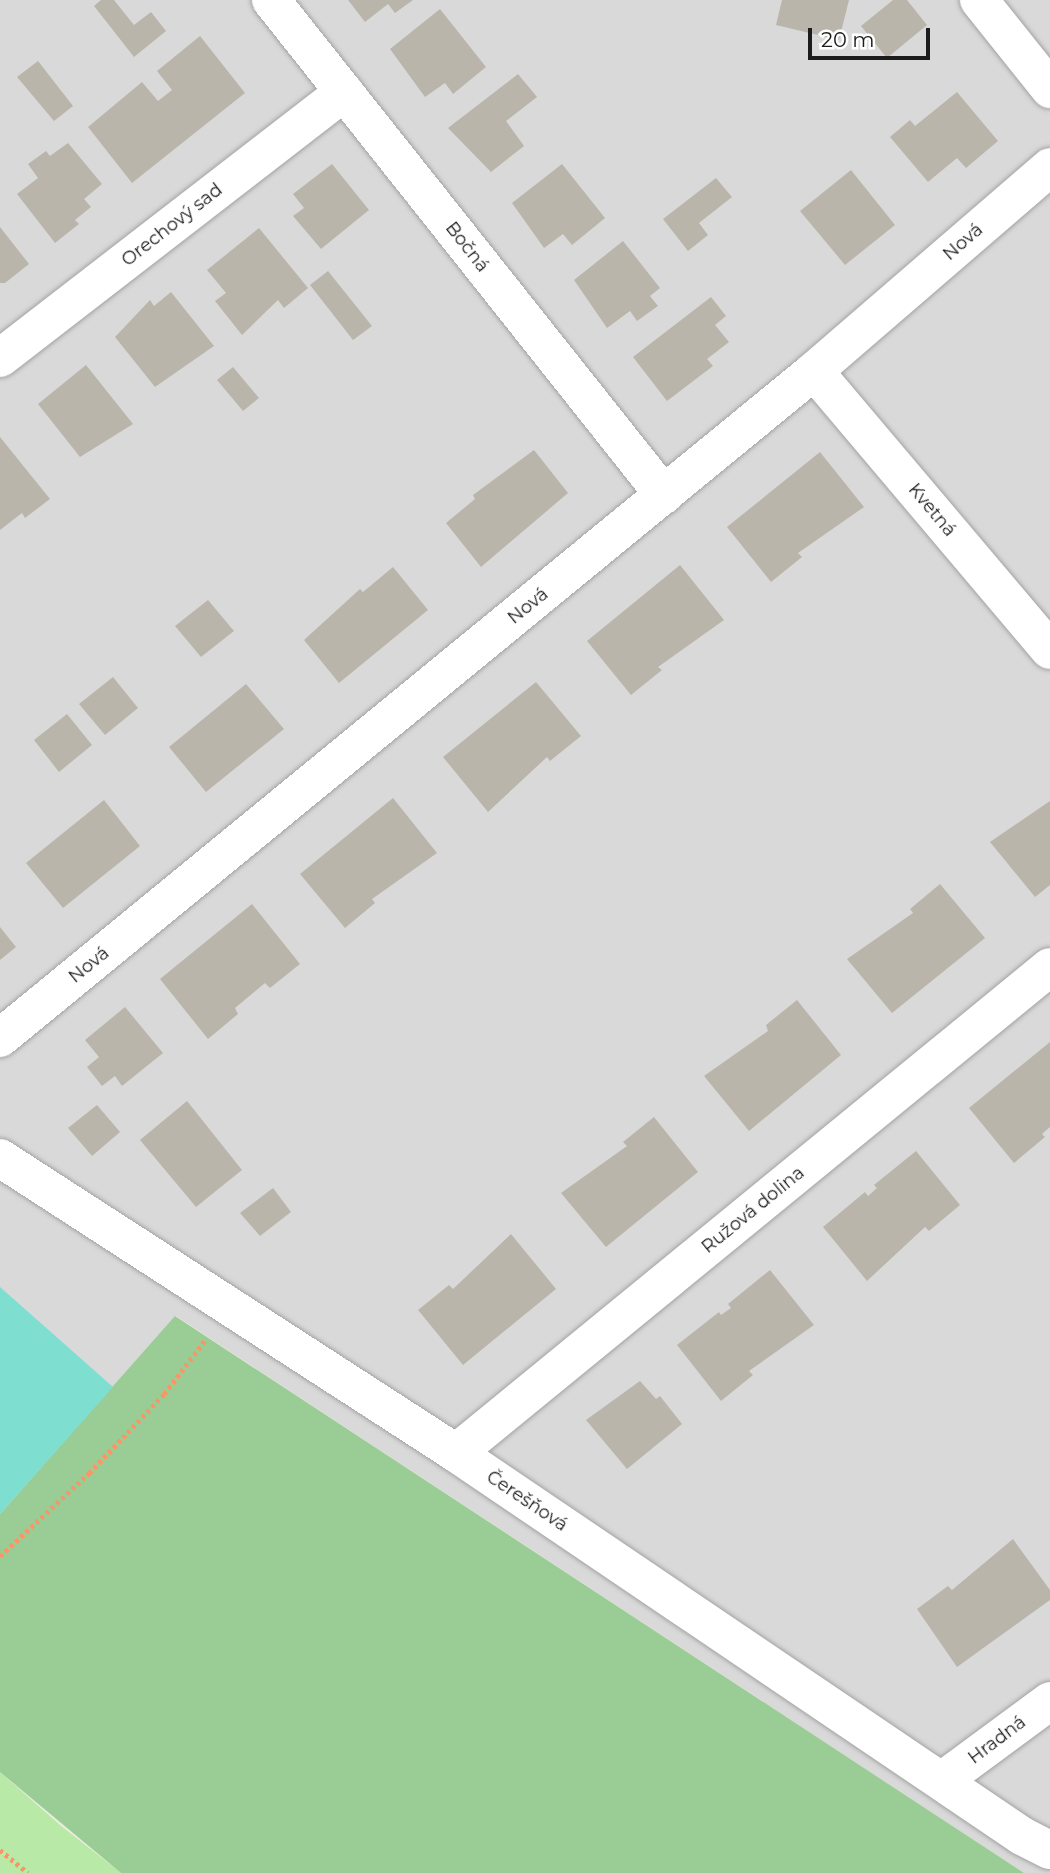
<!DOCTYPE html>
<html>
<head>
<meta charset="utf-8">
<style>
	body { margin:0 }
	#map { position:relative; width:1050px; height:1873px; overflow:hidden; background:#edece1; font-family:Montserrat,sans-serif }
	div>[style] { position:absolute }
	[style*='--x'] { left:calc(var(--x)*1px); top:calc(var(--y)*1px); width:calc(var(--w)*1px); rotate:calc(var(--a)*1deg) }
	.residential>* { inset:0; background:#dad9d9 }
	.grass>* { inset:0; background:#b8e9a6 }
	.forest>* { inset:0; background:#99cd95 }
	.pitch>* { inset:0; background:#7edecf }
	.building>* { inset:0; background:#bab5ab }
	.path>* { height:4.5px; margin-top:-2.25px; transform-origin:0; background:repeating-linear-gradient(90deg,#fa9665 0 3.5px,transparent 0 7px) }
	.roads { filter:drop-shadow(0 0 2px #a3a3a3) drop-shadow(0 0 2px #a3a3a3) }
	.minor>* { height:38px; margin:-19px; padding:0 19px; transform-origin:19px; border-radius:19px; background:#fff }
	span { translate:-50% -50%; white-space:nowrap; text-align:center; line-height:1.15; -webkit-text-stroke:5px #fff; paint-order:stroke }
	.street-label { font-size:18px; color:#1c1c1c }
	.scale { position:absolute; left:808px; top:28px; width:122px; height:32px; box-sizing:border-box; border:4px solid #1c1c1c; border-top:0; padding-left:9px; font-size:21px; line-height:24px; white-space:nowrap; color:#1c1c1c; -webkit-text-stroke:5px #fff; paint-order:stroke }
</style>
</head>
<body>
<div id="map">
	<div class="residential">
		<div style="clip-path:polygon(0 0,1050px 0,1050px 1873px,1024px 1873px,176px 1316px,0 1514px)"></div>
	</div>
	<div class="grass">
		<div style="clip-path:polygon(0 1772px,60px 1825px,121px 1873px,0 1873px)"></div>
	</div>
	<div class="forest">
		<div style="clip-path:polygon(175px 1316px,1024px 1873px,121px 1873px,0 1772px,0 1514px)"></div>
	</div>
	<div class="pitch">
		<div style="clip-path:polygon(0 1287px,113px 1387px,0 1514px)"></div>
	</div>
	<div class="building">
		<div style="clip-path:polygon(101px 0,114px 0,134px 25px,151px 12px,166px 31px,134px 57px,94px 6px)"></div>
		<div style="clip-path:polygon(348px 0,413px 0,395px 13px,388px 4px,365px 22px)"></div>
		<div style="clip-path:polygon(782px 0,849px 0,839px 40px,776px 25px)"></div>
		<div style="clip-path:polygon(893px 0,907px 0,927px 25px,887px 58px,861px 26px)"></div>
		<div style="clip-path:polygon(440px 9px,486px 67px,453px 94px,445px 83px,425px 97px,390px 49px)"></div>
		<div style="clip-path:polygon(200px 36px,245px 93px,132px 183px,88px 127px,142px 82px,158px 101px,172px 90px,157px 71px)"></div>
		<div style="clip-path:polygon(38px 61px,73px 106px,54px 121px,17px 77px)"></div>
		<div style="clip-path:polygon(518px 74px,537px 97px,506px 121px,524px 146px,491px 172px,448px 128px)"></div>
		<div style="clip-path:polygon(957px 92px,998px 141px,966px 168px,957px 158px,928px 182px,890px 137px,910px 120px,915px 126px)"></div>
		<div style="clip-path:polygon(68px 143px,102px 184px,84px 199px,91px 207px,75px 220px,79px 224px,55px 243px,17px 194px,38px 178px,28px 164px,46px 151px,50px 156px)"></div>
		<div style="clip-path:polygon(332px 164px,369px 210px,321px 249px,293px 216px,304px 208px,293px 194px)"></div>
		<div style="clip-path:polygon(562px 164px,605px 218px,572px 245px,563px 234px,544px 248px,512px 203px)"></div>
		<div style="clip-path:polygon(851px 170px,895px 225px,845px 265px,800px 211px)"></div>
		<div style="clip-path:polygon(716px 178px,732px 197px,699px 223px,708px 235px,688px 251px,663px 219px)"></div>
		<div style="clip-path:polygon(0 227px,29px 264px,5px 283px,0 283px)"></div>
		<div style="clip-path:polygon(259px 228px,308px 288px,284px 308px,278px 300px,242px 335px,215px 301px,226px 293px,207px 270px)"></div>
		<div style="clip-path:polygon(623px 241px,660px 288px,650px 296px,658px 306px,637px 321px,630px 311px,607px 328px,574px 280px)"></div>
		<div style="clip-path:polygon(328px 271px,372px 326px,353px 340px,310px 285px)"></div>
		<div style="clip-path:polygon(171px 292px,214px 346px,155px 387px,115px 337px,150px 300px,154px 306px)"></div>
		<div style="clip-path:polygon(711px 297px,726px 316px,715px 325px,729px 342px,707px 359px,713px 366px,667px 401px,633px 357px)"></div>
		<div style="clip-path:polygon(86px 365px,133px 424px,80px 457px,38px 404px)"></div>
		<div style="clip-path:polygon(233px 367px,259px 398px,243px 411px,217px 380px)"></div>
		<div style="clip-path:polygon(0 437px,50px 499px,25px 518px,22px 513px,0 530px)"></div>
		<div style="clip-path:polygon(534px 450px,568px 493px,481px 567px,446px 523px,475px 499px,473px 495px)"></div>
		<div style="clip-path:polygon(820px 452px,864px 507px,798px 553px,802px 557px,771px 582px,727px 527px)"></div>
		<div style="clip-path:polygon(680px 565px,724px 620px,658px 667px,662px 670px,631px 695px,587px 641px)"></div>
		<div style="clip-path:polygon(393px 567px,428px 610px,339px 683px,304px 640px,360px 589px,363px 592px)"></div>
		<div style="clip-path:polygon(208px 600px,234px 631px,201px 657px,175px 626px)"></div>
		<div style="clip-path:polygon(113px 677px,138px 708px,105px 735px,79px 704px)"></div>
		<div style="clip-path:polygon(536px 682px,581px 736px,550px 761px,547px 757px,488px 812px,443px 757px)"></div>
		<div style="clip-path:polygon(246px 684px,284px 729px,206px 792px,169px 747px)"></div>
		<div style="clip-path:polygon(67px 714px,92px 745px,59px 772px,34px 740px)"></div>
		<div style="clip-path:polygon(393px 798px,437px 853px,372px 899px,375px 903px,345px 928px,300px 874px)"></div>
		<div style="clip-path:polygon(104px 800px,140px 846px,63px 908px,26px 863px)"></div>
		<div style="clip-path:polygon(1050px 801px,1050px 885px,1035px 897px,990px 842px)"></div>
		<div style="clip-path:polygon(940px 884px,985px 938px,892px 1013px,847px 959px,913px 913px,910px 909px)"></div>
		<div style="clip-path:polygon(252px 904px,300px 964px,270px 988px,265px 983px,235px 1008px,238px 1014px,208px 1039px,160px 979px)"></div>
		<div style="clip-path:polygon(0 927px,16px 947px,0 960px)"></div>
		<div style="clip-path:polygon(797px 1000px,841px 1055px,749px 1131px,704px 1076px,768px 1031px,766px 1025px)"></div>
		<div style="clip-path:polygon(125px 1007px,163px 1053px,122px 1086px,115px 1076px,102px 1086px,87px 1067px,99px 1057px,85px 1040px)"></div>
		<div style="clip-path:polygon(1050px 1042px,1050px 1127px,1042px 1134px,1045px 1137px,1014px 1163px,969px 1108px)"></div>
		<div style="clip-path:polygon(187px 1101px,242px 1170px,196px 1207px,140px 1140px)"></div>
		<div style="clip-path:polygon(97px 1105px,120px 1132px,92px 1156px,68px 1128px)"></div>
		<div style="clip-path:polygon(654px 1117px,698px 1172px,606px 1247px,561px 1193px,627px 1146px,623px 1142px)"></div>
		<div style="clip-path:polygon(916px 1151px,960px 1205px,929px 1231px,925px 1227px,867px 1281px,823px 1227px,865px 1192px,868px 1196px,877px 1188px,874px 1185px)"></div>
		<div style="clip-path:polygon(273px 1188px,291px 1212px,260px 1236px,240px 1213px)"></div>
		<div style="clip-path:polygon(511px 1234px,556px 1289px,463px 1365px,418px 1310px,449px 1285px,453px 1289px)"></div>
		<div style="clip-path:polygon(770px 1270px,814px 1325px,749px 1371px,753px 1375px,721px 1401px,677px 1345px,719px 1312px,721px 1315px,731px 1308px,728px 1304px)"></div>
		<div style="clip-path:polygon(640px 1381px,656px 1399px,660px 1396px,682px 1424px,627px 1469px,586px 1420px)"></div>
		<div style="clip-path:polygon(1013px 1539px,1050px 1590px,1050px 1600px,957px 1667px,917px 1609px,948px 1586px,952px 1590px)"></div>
	</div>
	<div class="path">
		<div style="--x:0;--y:1556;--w:122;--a:-43"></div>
		<div style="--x:89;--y:1473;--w:109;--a:-46.5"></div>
		<div style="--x:164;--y:1394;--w:69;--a:-52.6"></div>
		<div style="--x:0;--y:1850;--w:36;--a:39"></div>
	</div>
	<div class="roads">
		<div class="minor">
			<div style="--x:271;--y:0;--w:632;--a:51.55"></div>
			<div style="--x:979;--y:0;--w:114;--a:51.4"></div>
			<div style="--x:0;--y:358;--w:435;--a:-37.7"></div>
			<div style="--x:814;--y:371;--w:365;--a:49.8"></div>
			<div style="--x:0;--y:1038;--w:1052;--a:-39.33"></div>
			<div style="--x:814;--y:371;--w:312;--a:-40.8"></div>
			<div style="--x:0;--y:1158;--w:543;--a:32.9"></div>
			<div style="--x:456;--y:1453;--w:683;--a:34.09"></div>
			<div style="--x:1022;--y:1836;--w:31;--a:27"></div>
			<div style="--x:456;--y:1453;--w:767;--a:-39.29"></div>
			<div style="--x:943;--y:1780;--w:133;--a:-36.4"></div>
		</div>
	</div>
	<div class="street-label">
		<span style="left:172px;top:225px;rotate:-38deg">Orechový sad</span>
		<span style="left:963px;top:242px;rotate:-41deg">Nová</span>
		<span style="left:467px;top:247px;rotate:52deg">Bočná</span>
		<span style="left:932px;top:510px;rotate:50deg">Kvetná</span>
		<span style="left:528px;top:606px;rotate:-39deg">Nová</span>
		<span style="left:89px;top:965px;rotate:-39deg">Nová</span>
		<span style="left:753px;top:1210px;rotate:-39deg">Ružová dolina</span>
		<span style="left:527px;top:1501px;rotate:34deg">Čerešňová</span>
		<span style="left:997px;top:1740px;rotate:-37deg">Hradná</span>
	</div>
	<div class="scale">20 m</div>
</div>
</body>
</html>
